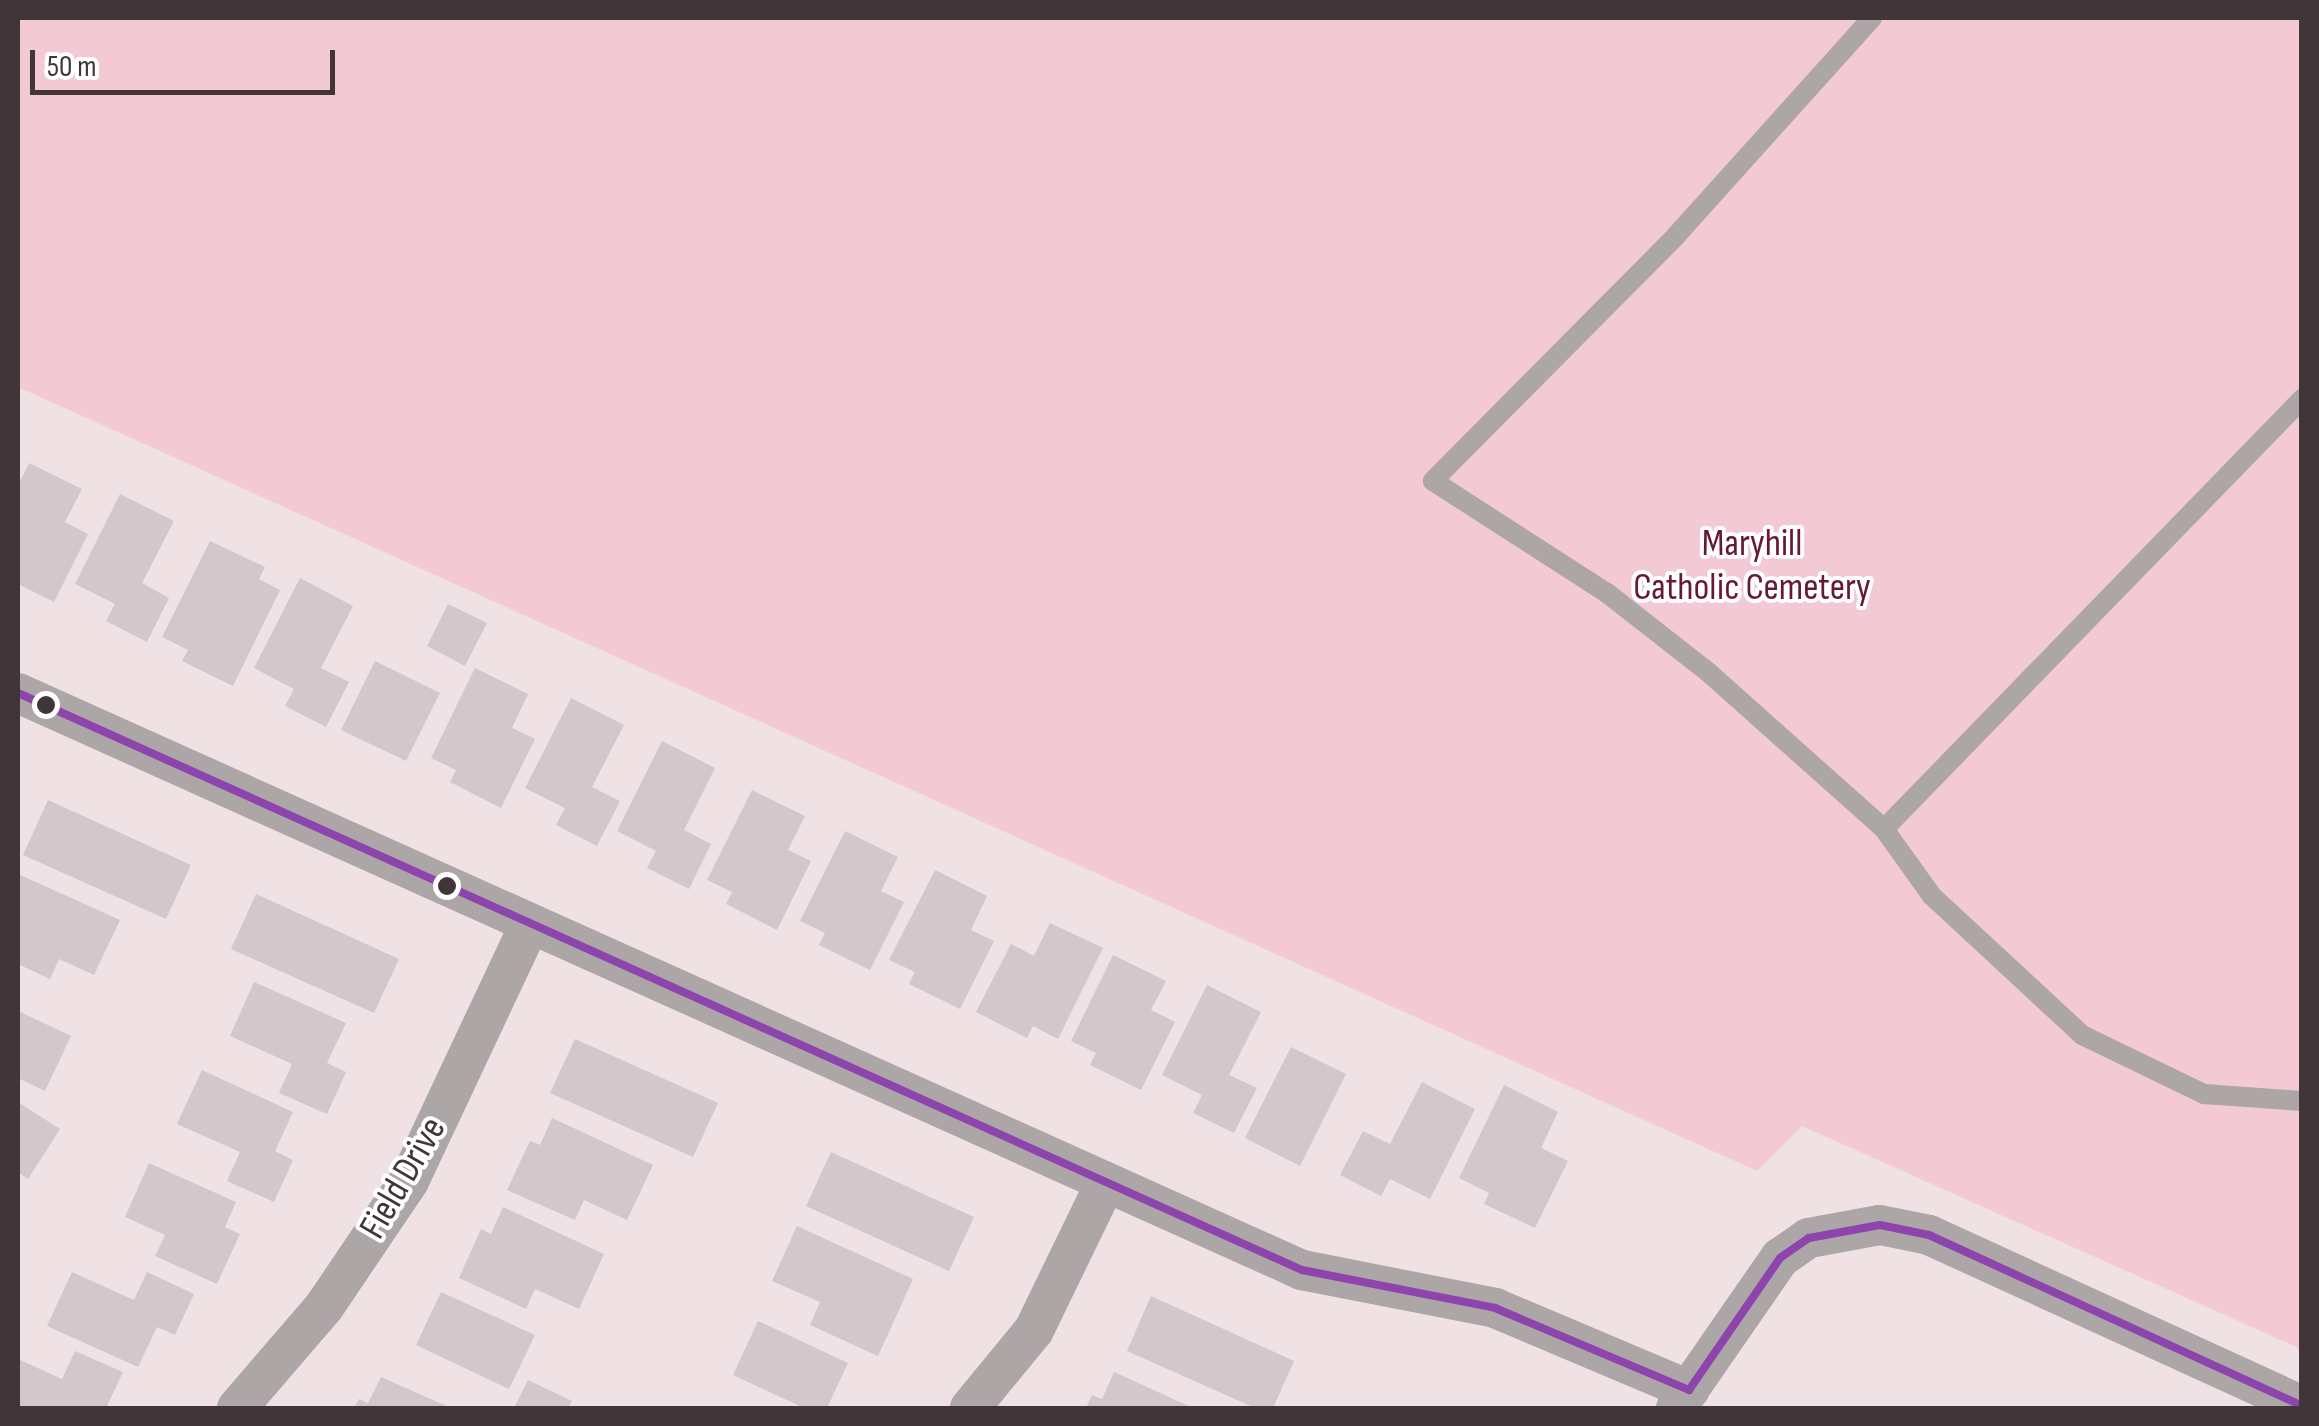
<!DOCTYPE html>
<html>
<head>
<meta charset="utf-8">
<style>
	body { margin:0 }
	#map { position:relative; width:2319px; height:1426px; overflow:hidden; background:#efe1e4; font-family:"Sofia Sans Condensed",sans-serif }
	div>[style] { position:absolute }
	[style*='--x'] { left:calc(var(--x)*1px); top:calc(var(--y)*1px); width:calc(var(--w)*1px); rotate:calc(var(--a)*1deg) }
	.green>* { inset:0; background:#f3cad4 }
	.building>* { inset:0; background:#d2c7ca }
	.lane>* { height:20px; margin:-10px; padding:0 10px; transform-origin:10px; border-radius:10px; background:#aca6a7 }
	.street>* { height:40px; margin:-20px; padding:0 20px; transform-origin:20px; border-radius:20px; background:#aca6a7 }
	.bus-1>* { height:8px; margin:-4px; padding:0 4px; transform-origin:4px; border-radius:4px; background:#8e44ad }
	.dots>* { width:28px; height:28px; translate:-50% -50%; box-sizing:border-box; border:5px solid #fff; border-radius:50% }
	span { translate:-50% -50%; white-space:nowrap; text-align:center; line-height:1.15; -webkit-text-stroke:8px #fff; paint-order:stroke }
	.park-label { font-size:38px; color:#681734 }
	.street-label { font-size:38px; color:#403538 }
	.frame { position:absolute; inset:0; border:20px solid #403538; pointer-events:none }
	.scale { position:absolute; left:30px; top:50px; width:305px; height:45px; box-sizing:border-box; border:5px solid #403538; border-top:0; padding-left:12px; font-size:30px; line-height:35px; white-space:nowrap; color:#403538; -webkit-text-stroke:8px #fff; paint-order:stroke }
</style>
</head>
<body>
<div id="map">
	<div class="green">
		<div style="clip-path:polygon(18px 18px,2301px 18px,2301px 1349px,1802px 1126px,1757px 1171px,18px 387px)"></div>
	</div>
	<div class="building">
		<div style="clip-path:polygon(29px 463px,82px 489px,65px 522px,88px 534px,54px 602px,18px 584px,18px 485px)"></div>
		<div style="clip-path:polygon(120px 494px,174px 521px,142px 583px,169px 598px,147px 642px,106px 621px,115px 604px,75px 584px)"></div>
		<div style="clip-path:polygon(210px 541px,265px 567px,259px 579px,280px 590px,233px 686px,182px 661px,188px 650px,162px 637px)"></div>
		<div style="clip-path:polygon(300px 578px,353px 606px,321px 668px,349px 682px,326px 727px,285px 706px,294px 689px,254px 668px)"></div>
		<div style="clip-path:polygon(448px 604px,487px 623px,465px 666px,427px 646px)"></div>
		<div style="clip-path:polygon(375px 661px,440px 693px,406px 761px,341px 730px)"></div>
		<div style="clip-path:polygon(475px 668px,528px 694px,512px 728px,535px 739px,501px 808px,450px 782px,456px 770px,431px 758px)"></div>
		<div style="clip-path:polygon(571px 698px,624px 725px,592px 787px,620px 801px,597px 846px,556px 825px,565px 808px,525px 788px)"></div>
		<div style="clip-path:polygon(662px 741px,715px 768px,684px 830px,711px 844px,689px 889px,647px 868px,656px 851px,617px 831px)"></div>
		<div style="clip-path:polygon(752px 790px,805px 816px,788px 850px,811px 861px,777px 930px,726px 904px,732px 892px,707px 880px)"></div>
		<div style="clip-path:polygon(48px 800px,191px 865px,166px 919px,23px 855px)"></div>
		<div style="clip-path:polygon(845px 831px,898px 857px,881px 891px,904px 902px,870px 970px,819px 945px,825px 933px,800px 921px)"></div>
		<div style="clip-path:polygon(935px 870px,987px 896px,971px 930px,994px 941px,960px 1009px,909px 984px,915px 972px,889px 960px)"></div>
		<div style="clip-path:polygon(18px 874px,120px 920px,94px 975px,59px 959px,50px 979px,18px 964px)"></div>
		<div style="clip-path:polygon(256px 894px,399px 959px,374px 1013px,231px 949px)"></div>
		<div style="clip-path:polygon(1050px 923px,1103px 948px,1058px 1039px,1033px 1026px,1027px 1038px,976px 1012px,1011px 944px,1034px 956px)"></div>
		<div style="clip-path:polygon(1113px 955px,1166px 981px,1151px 1010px,1175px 1022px,1141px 1090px,1090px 1065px,1096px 1053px,1071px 1041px)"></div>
		<div style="clip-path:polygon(254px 982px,346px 1023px,327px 1063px,346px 1072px,327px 1114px,279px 1093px,292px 1064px,230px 1036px)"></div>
		<div style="clip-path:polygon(1207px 985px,1261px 1012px,1229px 1075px,1257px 1088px,1234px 1133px,1193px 1113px,1202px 1095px,1162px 1075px)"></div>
		<div style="clip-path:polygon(18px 1011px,71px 1036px,45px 1091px,18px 1078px)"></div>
		<div style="clip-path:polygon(575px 1039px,718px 1103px,693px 1157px,550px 1093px)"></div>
		<div style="clip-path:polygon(1291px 1047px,1346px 1074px,1300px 1166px,1245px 1138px)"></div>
		<div style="clip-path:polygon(202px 1070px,293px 1112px,275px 1151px,293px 1160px,274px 1202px,227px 1181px,240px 1152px,177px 1124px)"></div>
		<div style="clip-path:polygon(1422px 1082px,1475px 1109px,1430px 1199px,1390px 1179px,1381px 1196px,1340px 1175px,1363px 1131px,1390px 1144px)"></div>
		<div style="clip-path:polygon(1504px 1085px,1558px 1112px,1541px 1148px,1568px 1161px,1535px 1228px,1484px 1204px,1489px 1193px,1459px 1178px)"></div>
		<div style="clip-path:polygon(18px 1102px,60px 1129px,28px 1179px,18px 1172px)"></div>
		<div style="clip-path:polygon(552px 1118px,653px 1165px,627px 1220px,584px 1200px,575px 1220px,507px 1190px,530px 1141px,540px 1145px)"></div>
		<div style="clip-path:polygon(831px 1152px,974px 1217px,949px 1271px,806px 1206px)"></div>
		<div style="clip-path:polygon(149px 1163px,236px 1202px,225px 1227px,240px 1234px,217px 1284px,155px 1256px,165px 1235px,125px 1217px)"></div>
		<div style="clip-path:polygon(503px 1207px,604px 1254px,579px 1309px,535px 1289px,526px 1309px,459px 1278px,481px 1229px,491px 1234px)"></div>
		<div style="clip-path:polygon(797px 1226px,913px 1279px,878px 1356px,810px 1325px,820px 1302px,772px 1281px)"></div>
		<div style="clip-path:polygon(72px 1272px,134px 1300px,147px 1272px,194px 1294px,175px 1335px,157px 1327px,138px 1367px,47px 1326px)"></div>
		<div style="clip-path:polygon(441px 1292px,535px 1335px,509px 1389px,416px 1345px)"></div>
		<div style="clip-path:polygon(1151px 1296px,1294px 1361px,1273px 1408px,1255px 1408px,1127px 1351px)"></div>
		<div style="clip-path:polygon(758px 1321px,848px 1363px,827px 1408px,804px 1408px,733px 1375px)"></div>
		<div style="clip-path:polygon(75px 1351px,123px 1372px,106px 1408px,18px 1408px,18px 1359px,62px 1379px)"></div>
		<div style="clip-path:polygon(1114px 1372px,1193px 1408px,1086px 1408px,1092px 1395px,1102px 1399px)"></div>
		<div style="clip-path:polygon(381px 1377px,451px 1408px,354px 1408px,359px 1399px,368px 1403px)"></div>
		<div style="clip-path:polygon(528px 1380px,572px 1401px,568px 1408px,514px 1408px)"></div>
	</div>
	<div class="lane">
		<div style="--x:1872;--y:18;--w:293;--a:132"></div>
		<div style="--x:1676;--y:236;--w:345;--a:134.8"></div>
		<div style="--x:1433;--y:481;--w:207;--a:32.8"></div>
		<div style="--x:1607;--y:593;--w:128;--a:38"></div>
		<div style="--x:1708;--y:672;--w:236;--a:41.7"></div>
		<div style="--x:1884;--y:829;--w:82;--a:54.4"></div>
		<div style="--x:1932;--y:896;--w:205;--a:42.8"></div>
		<div style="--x:2082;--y:1035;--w:136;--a:25.8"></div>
		<div style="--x:2204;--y:1094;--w:98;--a:4.1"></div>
		<div style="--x:1884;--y:829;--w:600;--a:-45.81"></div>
	</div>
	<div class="street">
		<div style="--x:18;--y:693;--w:1408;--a:24.2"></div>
		<div style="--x:1302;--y:1270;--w:197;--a:11.1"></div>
		<div style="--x:1495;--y:1308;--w:211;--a:22.9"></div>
		<div style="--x:237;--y:1408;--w:133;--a:-49.3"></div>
		<div style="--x:324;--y:1307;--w:152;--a:-56"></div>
		<div style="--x:409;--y:1181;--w:284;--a:-64.8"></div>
		<div style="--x:970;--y:1408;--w:101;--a:-50.6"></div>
		<div style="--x:1034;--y:1330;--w:162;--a:-64.1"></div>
		<div style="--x:1676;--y:1408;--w:183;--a:-55.3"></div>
		<div style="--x:1780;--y:1258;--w:35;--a:-35"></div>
		<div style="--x:1809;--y:1238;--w:72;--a:-10.4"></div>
		<div style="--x:1880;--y:1225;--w:50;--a:11.5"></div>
		<div style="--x:1929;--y:1235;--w:410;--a:24.6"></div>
	</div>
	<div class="bus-1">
		<div style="--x:18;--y:693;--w:1408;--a:24.2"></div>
		<div style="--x:1302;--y:1270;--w:197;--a:11.1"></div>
		<div style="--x:1495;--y:1308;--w:211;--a:22.9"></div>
		<div style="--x:1689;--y:1390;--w:160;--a:-55.4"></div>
		<div style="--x:1780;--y:1258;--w:35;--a:-35"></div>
		<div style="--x:1809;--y:1238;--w:72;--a:-10.4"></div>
		<div style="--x:1880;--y:1225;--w:50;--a:11.5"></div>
		<div style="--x:1929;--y:1235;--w:410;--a:24.6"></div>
	</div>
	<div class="dots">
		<div style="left:46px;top:705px;background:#403538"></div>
		<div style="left:447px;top:886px;background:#403538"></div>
	</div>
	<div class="park-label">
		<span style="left:1752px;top:566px">Maryhill<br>Catholic Cemetery</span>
	</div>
	<div class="street-label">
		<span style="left:403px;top:1178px;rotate:-60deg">Field Drive</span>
	</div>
	<div class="frame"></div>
	<div class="scale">50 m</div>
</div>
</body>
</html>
